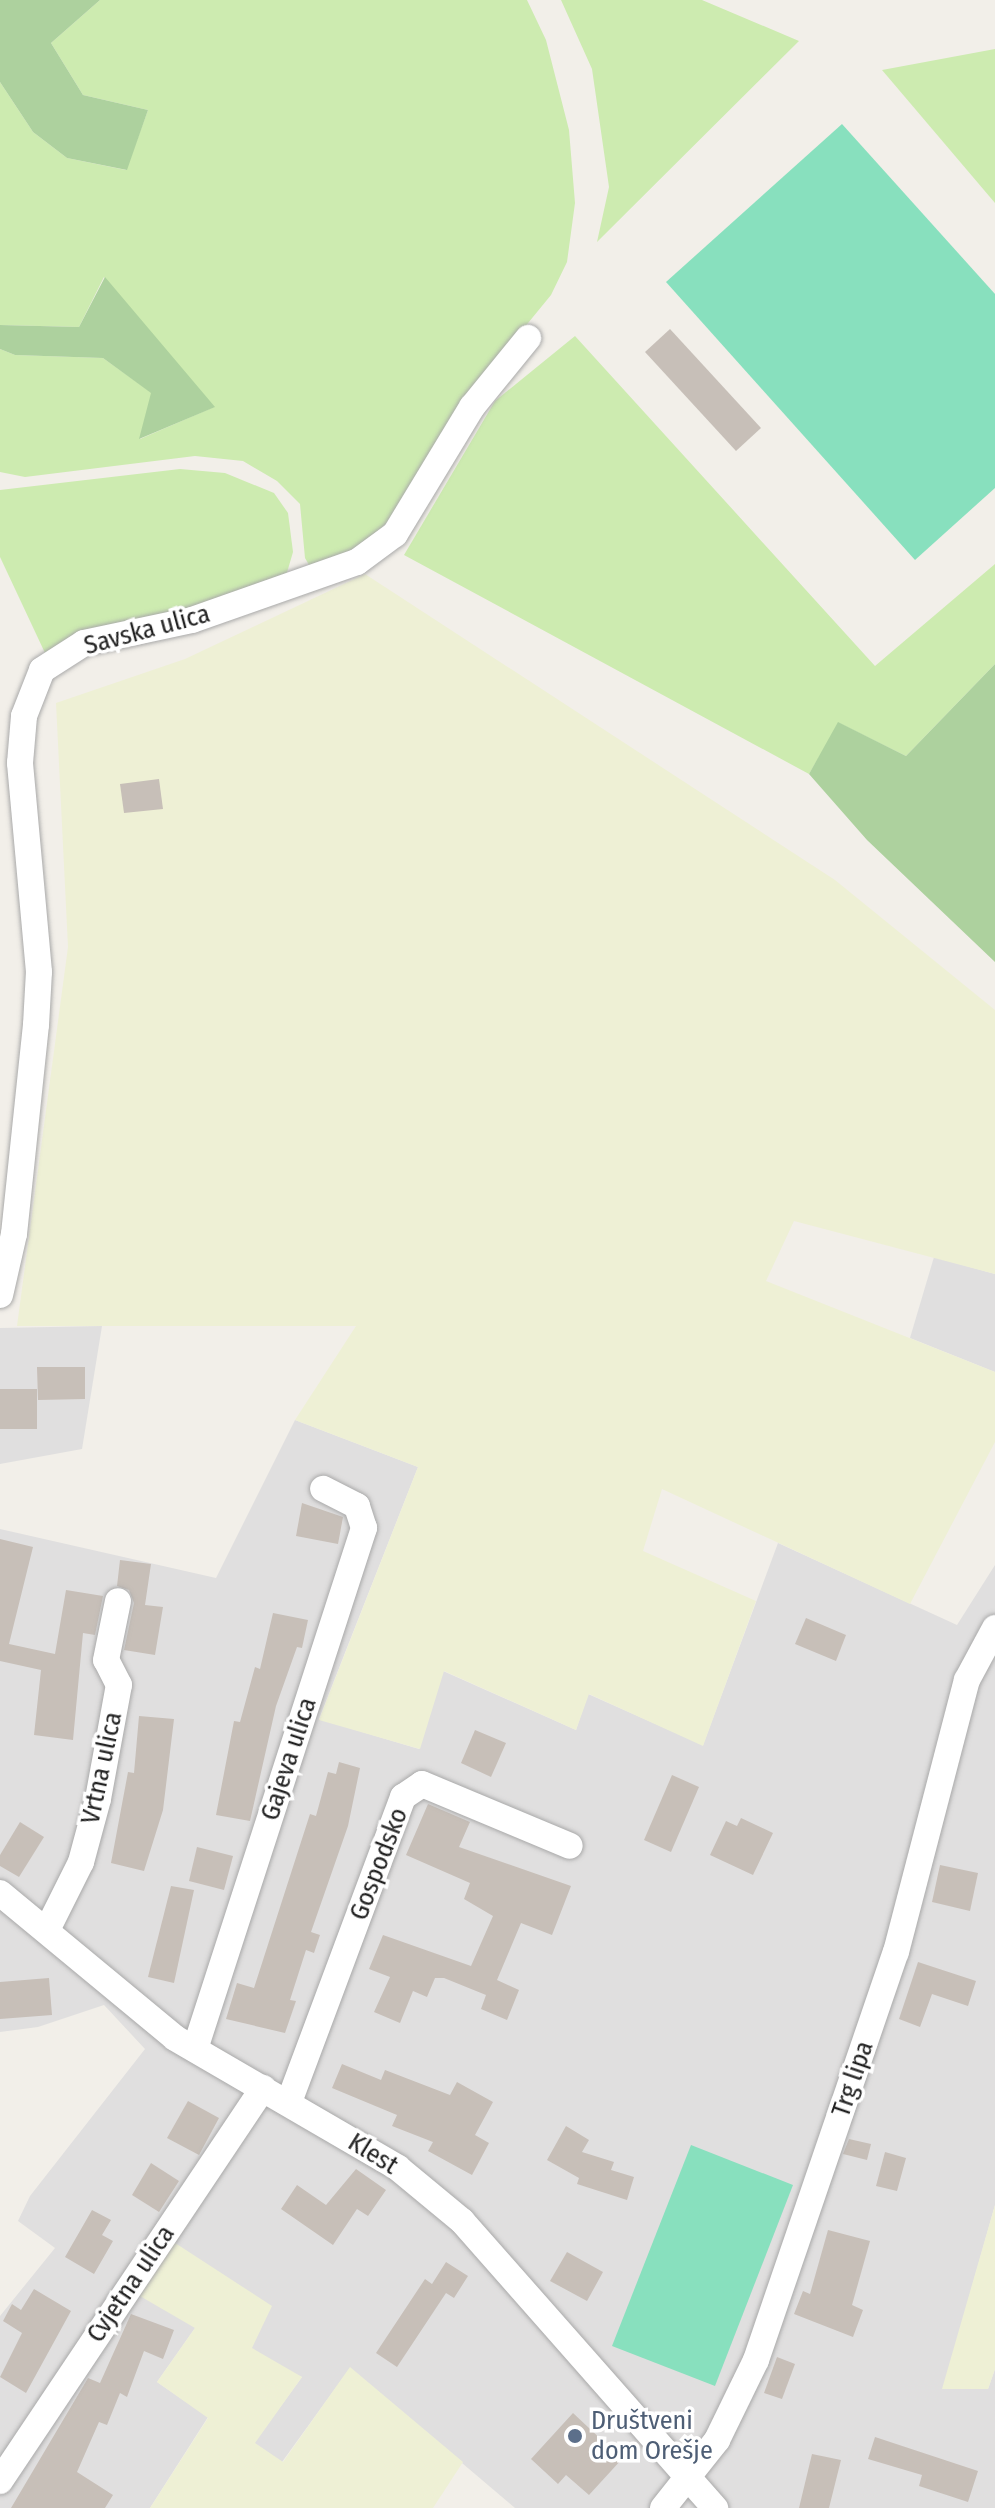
<!DOCTYPE html>
<html>
<head>
<meta charset="utf-8">
<style>
	body { margin:0 }
	#map { position:relative; width:995px; height:2508px; overflow:hidden; background:#f2efe9; font-family:"Fira Sans Condensed",sans-serif }
	div>[style] { position:absolute }
	[style*='--x'] { left:calc(var(--x)*1px); top:calc(var(--y)*1px); width:calc(var(--w)*1px); rotate:calc(var(--a)*1deg) }
	.residential>* { inset:0; background:#e0dfdf }
	.farmland>* { inset:0; background:#eef0d5 }
	.grass>* { inset:0; background:#cdebb0 }
	.forest>* { inset:0; background:#add19e }
	.pitch>* { inset:0; background:#88e0be }
	.building>* { inset:0; background:#c7bfb8 }
	.roads { filter:drop-shadow(0 0 2px #a9a9a9) drop-shadow(0 0 2px #a9a9a9) }
	.minor>* { height:26px; margin:-13px; padding:0 13px; transform-origin:13px; border-radius:13px; background:#fff }
	.dots>* { width:22px; height:22px; translate:-50% -50%; box-sizing:border-box; border:4px solid #fff; border-radius:50% }
	span { translate:-50% -50%; white-space:nowrap; text-align:center; line-height:1.15; -webkit-text-stroke:7px #fff; paint-order:stroke }
	.street-label { font-size:26px; color:#222 }
	.service-label { font-size:26px; color:#4e5e75 }
	.left { translate:0 -50%; text-align:left }
</style>
</head>
<body>
<div id="map">
	<div class="residential">
		<div style="clip-path:polygon(934px 1257px,995px 1274px,995px 1372px,910px 1338px)"></div>
		<div style="clip-path:polygon(102px 1326px,82px 1449px,0 1464px,0 1328px)"></div>
		<div style="clip-path:polygon(295px 1420px,418px 1467px,319px 1719px,419px 1749px,443px 1671px,576px 1730px,588px 1694px,703px 1745px,778px 1543px,957px 1625px,995px 1565px,995px 2205px,943px 2389px,988px 2389px,995px 2369px,995px 2508px,515px 2508px,350px 2368px,282px 2462px,254px 2443px,302px 2377px,195px 2328px,157px 2382px,208px 2417px,150px 2508px,0 2508px,0 2316px,55px 2248px,18px 2221px,30px 2196px,145px 2049px,104px 2005px,38px 2027px,0 2032px,0 1529px,216px 1578px)"></div>
	</div>
	<div class="farmland">
		<div style="clip-path:polygon(365px 574px,835px 880px,995px 1010px,995px 1274px,794px 1221px,766px 1281px,995px 1372px,995px 1442px,910px 1604px,662px 1489px,643px 1551px,756px 1601px,703px 1746px,589px 1694px,576px 1730px,444px 1671px,420px 1749px,319px 1720px,418px 1467px,295px 1420px,356px 1326px,17px 1326px,68px 947px,56px 703px,185px 659px)"></div>
		<div style="clip-path:polygon(995px 2205px,995px 2369px,988px 2389px,942px 2389px)"></div>
		<div style="clip-path:polygon(169px 2239px,272px 2306px,252px 2348px,302px 2377px,255px 2443px,283px 2462px,350px 2367px,463px 2462px,433px 2508px,150px 2508px,208px 2418px,157px 2382px,195px 2328px,133px 2292px)"></div>
	</div>
	<div class="grass">
		<div style="clip-path:polygon(100px 0,527px 0,546px 40px,569px 130px,575px 203px,567px 262px,551px 295px,464px 401px,394px 516px,361px 547px,312px 570px,305px 558px,300px 504px,277px 481px,243px 461px,195px 456px,25px 477px,0 472px,0 349px,15px 355px,103px 358px,152px 393px,140px 439px,214px 407px,104px 277px,79px 327px,0 325px,0 82px,33px 132px,67px 158px,126px 170px,148px 110px,83px 95px,51px 43px)"></div>
		<div style="clip-path:polygon(561px 0,702px 0,799px 41px,597px 242px,609px 187px,592px 69px)"></div>
		<div style="clip-path:polygon(995px 49px,995px 203px,882px 70px)"></div>
		<div style="clip-path:polygon(575px 336px,875px 666px,995px 564px,995px 664px,906px 756px,839px 723px,809px 774px,404px 555px,495px 401px)"></div>
		<div style="clip-path:polygon(180px 469px,225px 473px,274px 493px,288px 513px,293px 552px,286px 576px,232px 599px,45px 653px,0 557px,0 490px)"></div>
	</div>
	<div class="forest">
		<div style="clip-path:polygon(0 0,100px 0,51px 43px,83px 95px,148px 110px,127px 170px,67px 158px,33px 132px,0 82px)"></div>
		<div style="clip-path:polygon(105px 277px,215px 407px,139px 439px,151px 393px,103px 358px,15px 355px,0 349px,0 325px,79px 327px)"></div>
		<div style="clip-path:polygon(995px 664px,995px 962px,867px 840px,809px 774px,838px 722px,906px 756px)"></div>
	</div>
	<div class="pitch">
		<div style="clip-path:polygon(842px 124px,995px 294px,995px 488px,915px 560px,666px 282px)"></div>
		<div style="clip-path:polygon(691px 2145px,793px 2185px,715px 2386px,612px 2346px)"></div>
	</div>
	<div class="building">
		<div style="clip-path:polygon(670px 329px,761px 428px,736px 451px,645px 352px)"></div>
		<div style="clip-path:polygon(159px 779px,163px 809px,124px 813px,120px 784px)"></div>
		<div style="clip-path:polygon(37px 1367px,85px 1367px,85px 1399px,38px 1400px)"></div>
		<div style="clip-path:polygon(0 1389px,37px 1389px,37px 1429px,0 1429px)"></div>
		<div style="clip-path:polygon(302px 1503px,343px 1517px,338px 1544px,296px 1536px)"></div>
		<div style="clip-path:polygon(0 1539px,33px 1547px,9px 1644px,55px 1654px,66px 1590px,103px 1596px,95px 1635px,83px 1633px,73px 1740px,34px 1735px,41px 1670px,0 1661px)"></div>
		<div style="clip-path:polygon(120px 1560px,151px 1564px,145px 1605px,163px 1607px,155px 1655px,124px 1650px,134px 1603px,129px 1590px,117px 1586px)"></div>
		<div style="clip-path:polygon(273px 1613px,308px 1620px,302px 1648px,297px 1647px,276px 1706px,250px 1821px,216px 1815px,234px 1721px,240px 1722px,255px 1667px,260px 1669px)"></div>
		<div style="clip-path:polygon(806px 1618px,846px 1635px,836px 1661px,795px 1644px)"></div>
		<div style="clip-path:polygon(139px 1716px,174px 1719px,163px 1810px,144px 1871px,111px 1863px,128px 1772px,134px 1773px)"></div>
		<div style="clip-path:polygon(475px 1730px,506px 1743px,491px 1777px,461px 1763px)"></div>
		<div style="clip-path:polygon(339px 1762px,360px 1768px,348px 1826px,311px 1932px,320px 1935px,314px 1953px,306px 1950px,290px 2000px,296px 2001px,285px 2033px,226px 2019px,237px 1983px,254px 1988px,310px 1814px,316px 1816px,328px 1772px,336px 1774px)"></div>
		<div style="clip-path:polygon(672px 1775px,699px 1787px,671px 1852px,644px 1840px)"></div>
		<div style="clip-path:polygon(428px 1804px,470px 1822px,459px 1847px,571px 1886px,552px 1935px,521px 1923px,497px 1980px,519px 1990px,507px 2020px,481px 2009px,486px 1995px,444px 1978px,435px 1978px,427px 1997px,413px 1991px,400px 2023px,374px 2012px,390px 1977px,369px 1969px,383px 1935px,471px 1966px,493px 1916px,464px 1899px,470px 1883px,406px 1855px)"></div>
		<div style="clip-path:polygon(741px 1818px,773px 1833px,753px 1875px,710px 1855px,726px 1821px,737px 1826px)"></div>
		<div style="clip-path:polygon(20px 1822px,44px 1837px,19px 1877px,0 1866px,0 1855px)"></div>
		<div style="clip-path:polygon(197px 1847px,233px 1856px,224px 1890px,189px 1881px)"></div>
		<div style="clip-path:polygon(940px 1865px,978px 1873px,970px 1911px,932px 1902px)"></div>
		<div style="clip-path:polygon(171px 1886px,194px 1890px,174px 1983px,148px 1977px)"></div>
		<div style="clip-path:polygon(918px 1962px,976px 1981px,968px 2006px,932px 1994px,920px 2027px,899px 2019px)"></div>
		<div style="clip-path:polygon(49px 1978px,52px 2015px,0 2019px,0 1982px)"></div>
		<div style="clip-path:polygon(342px 2064px,381px 2080px,385px 2070px,450px 2095px,457px 2082px,493px 2102px,475px 2135px,489px 2143px,472px 2175px,428px 2151px,433px 2142px,392px 2126px,397px 2115px,332px 2088px)"></div>
		<div style="clip-path:polygon(188px 2101px,219px 2118px,199px 2155px,167px 2138px)"></div>
		<div style="clip-path:polygon(566px 2126px,589px 2140px,582px 2152px,614px 2162px,611px 2170px,634px 2177px,627px 2200px,577px 2184px,579px 2178px,547px 2160px)"></div>
		<div style="clip-path:polygon(849px 2139px,871px 2144px,867px 2160px,843px 2154px)"></div>
		<div style="clip-path:polygon(885px 2152px,906px 2158px,897px 2191px,876px 2186px)"></div>
		<div style="clip-path:polygon(151px 2163px,179px 2181px,159px 2212px,132px 2195px)"></div>
		<div style="clip-path:polygon(356px 2169px,386px 2190px,368px 2216px,357px 2209px,333px 2245px,281px 2209px,297px 2185px,326px 2205px)"></div>
		<div style="clip-path:polygon(92px 2210px,111px 2220px,102px 2235px,113px 2241px,94px 2274px,65px 2257px)"></div>
		<div style="clip-path:polygon(828px 2230px,870px 2241px,852px 2305px,863px 2310px,853px 2337px,794px 2314px,803px 2291px,810px 2294px)"></div>
		<div style="clip-path:polygon(567px 2252px,603px 2272px,587px 2301px,550px 2281px)"></div>
		<div style="clip-path:polygon(446px 2262px,468px 2276px,454px 2298px,446px 2293px,397px 2367px,376px 2353px,425px 2279px,432px 2284px)"></div>
		<div style="clip-path:polygon(34px 2289px,71px 2311px,26px 2393px,0 2377px,22px 2333px,3px 2321px,12px 2304px,21px 2310px)"></div>
		<div style="clip-path:polygon(131px 2314px,174px 2330px,163px 2359px,144px 2351px,127px 2397px,120px 2393px,107px 2425px,99px 2422px,77px 2472px,113px 2495px,105px 2508px,11px 2508px,88px 2378px,100px 2383px)"></div>
		<div style="clip-path:polygon(777px 2357px,795px 2364px,782px 2399px,764px 2393px)"></div>
		<div style="clip-path:polygon(573px 2413px,622px 2459px,589px 2495px,566px 2475px,558px 2484px,531px 2459px)"></div>
		<div style="clip-path:polygon(875px 2437px,978px 2471px,968px 2502px,919px 2486px,922px 2475px,868px 2459px)"></div>
		<div style="clip-path:polygon(812px 2454px,841px 2460px,829px 2508px,799px 2508px)"></div>
	</div>
	<div class="roads">
		<div class="minor">
			<div style="--x:0;--y:1295;--w:63;--a:-77.1"></div>
			<div style="--x:14;--y:1234;--w:210;--a:-84"></div>
			<div style="--x:36;--y:1025;--w:53;--a:-86.8"></div>
			<div style="--x:39;--y:972;--w:210;--a:-95.2"></div>
			<div style="--x:20;--y:763;--w:47;--a:-85.1"></div>
			<div style="--x:24;--y:716;--w:49;--a:-68.6"></div>
			<div style="--x:42;--y:670;--w:50;--a:-32.7"></div>
			<div style="--x:84;--y:643;--w:110;--a:-12"></div>
			<div style="--x:192;--y:620;--w:175;--a:-19.4"></div>
			<div style="--x:357;--y:562;--w:47;--a:-36.4"></div>
			<div style="--x:395;--y:534;--w:149;--a:-58.8"></div>
			<div style="--x:472;--y:407;--w:89;--a:-50.9"></div>
			<div style="--x:0;--y:1893;--w:227;--a:39.6"></div>
			<div style="--x:175;--y:2038;--w:258;--a:30.2"></div>
			<div style="--x:398;--y:2168;--w:83;--a:39.6"></div>
			<div style="--x:462;--y:2221;--w:383;--a:48.6"></div>
			<div style="--x:47;--y:1930;--w:76;--a:-63.4"></div>
			<div style="--x:81;--y:1862;--w:65;--a:-74.9"></div>
			<div style="--x:98;--y:1799;--w:116;--a:-79.6"></div>
			<div style="--x:119;--y:1685;--w:28;--a:-117"></div>
			<div style="--x:106;--y:1660;--w:60;--a:-78.5"></div>
			<div style="--x:195;--y:2049;--w:548;--a:-72.03"></div>
			<div style="--x:364;--y:1528;--w:23;--a:-108"></div>
			<div style="--x:357;--y:1506;--w:38;--a:-153"></div>
			<div style="--x:289;--y:2102;--w:326;--a:-69.5"></div>
			<div style="--x:403;--y:1797;--w:23;--a:-34"></div>
			<div style="--x:422;--y:1784;--w:160;--a:22.7"></div>
			<div style="--x:0;--y:2481;--w:473;--a:-56.2"></div>
			<div style="--x:663;--y:2508;--w:87;--a:-51.5"></div>
			<div style="--x:717;--y:2440;--w:89;--a:-64"></div>
			<div style="--x:756;--y:2360;--w:431;--a:-71.1"></div>
			<div style="--x:896;--y:1952;--w:281;--a:-75.4"></div>
			<div style="--x:967;--y:1680;--w:59;--a:-61.7"></div>
		</div>
	</div>
	<div class="dots">
		<div style="left:575px;top:2436px;background:#5c6f8a"></div>
	</div>
	<div class="street-label">
		<span style="left:147px;top:630px;rotate:-15deg">Savska ulica</span>
		<span style="left:289px;top:1759px;rotate:-72deg">Gajeva ulica</span>
		<span style="left:102px;top:1768px;rotate:-78deg">Vrtna ulica</span>
		<span style="left:379px;top:1864px;rotate:-69deg">Gospodsko</span>
		<span style="left:853px;top:2079px;rotate:-71deg">Trg lipa</span>
		<span style="left:373px;top:2154px;rotate:32deg">Klest</span>
		<span style="left:131px;top:2284px;rotate:-56deg">Cvjetna ulica</span>
	</div>
	<div class="service-label">
		<span class="left" style="left:591px;top:2436px">Društveni<br>dom Orešje</span>
	</div>
</div>
</body>
</html>
